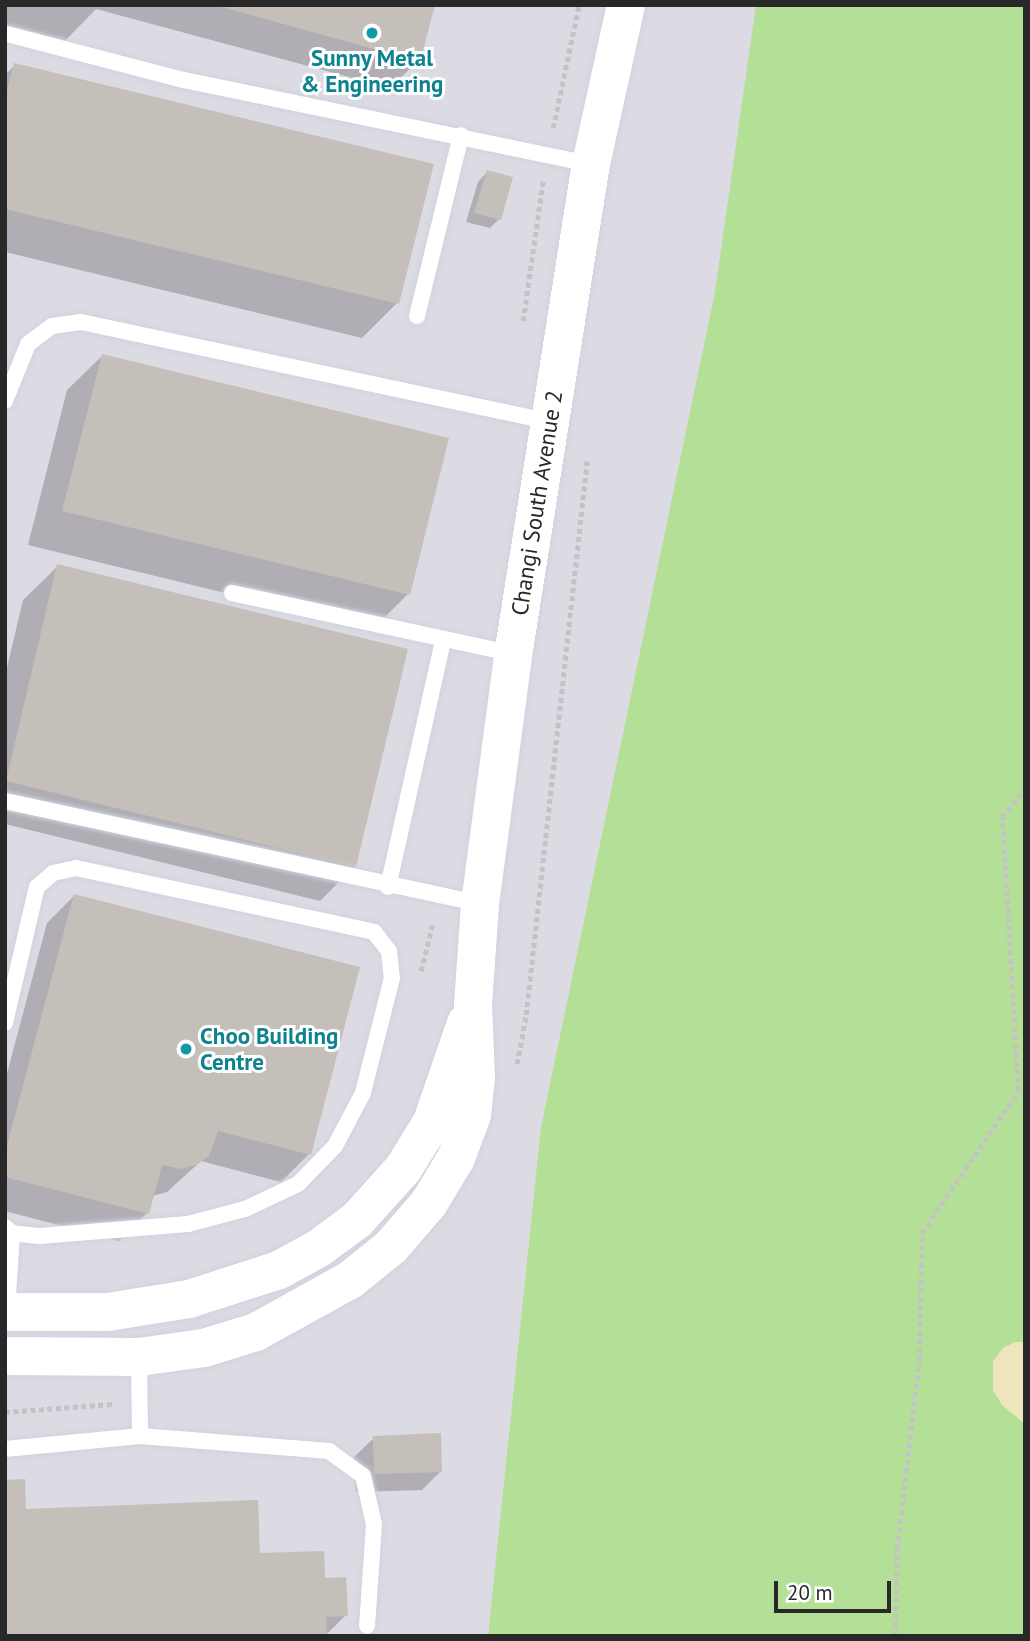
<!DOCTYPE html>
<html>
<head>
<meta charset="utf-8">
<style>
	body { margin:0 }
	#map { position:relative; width:1030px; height:1641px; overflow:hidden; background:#eae2d9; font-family:"PT Sans",sans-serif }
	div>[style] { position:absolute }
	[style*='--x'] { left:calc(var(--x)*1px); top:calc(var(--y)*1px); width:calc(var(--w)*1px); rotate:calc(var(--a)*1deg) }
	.industrial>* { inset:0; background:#dcdae2 }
	.green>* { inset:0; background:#b3df97 }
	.sand>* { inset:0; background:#efe5bc }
	.shadow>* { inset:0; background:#0003 }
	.building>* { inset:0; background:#c5bfb9 }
	.path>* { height:4.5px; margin-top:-2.25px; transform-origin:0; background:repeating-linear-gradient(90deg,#c3c3c3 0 5px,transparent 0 8.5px) }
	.roads { filter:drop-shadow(0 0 2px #cfd3e0) drop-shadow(0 0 2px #cfd3e0) }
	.service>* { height:16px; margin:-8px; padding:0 8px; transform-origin:8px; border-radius:8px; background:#fff }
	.tertiary>* { height:38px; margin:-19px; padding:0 19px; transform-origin:19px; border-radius:19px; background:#fff }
	.dots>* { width:19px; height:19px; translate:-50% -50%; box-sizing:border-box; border:4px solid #fff; border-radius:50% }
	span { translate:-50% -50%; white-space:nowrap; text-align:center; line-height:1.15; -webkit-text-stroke:6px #fff; paint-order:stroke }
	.culture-label { font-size:23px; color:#0d838f; font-weight:700 }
	.left { translate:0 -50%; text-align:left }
	.street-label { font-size:23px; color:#282828 }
	.frame { position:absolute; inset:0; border:7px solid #282828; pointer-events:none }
	.scale { position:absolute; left:774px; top:1581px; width:117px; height:32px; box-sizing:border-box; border:4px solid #282828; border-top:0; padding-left:9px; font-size:21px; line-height:24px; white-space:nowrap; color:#282828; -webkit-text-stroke:5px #fff; paint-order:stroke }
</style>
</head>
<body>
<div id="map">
	<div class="industrial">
		<div style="clip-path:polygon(5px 5px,775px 5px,541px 1127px,488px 1636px,5px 1636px)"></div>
	</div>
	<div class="green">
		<div style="clip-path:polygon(756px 5px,1025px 5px,1025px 1636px,488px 1636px,541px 1127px,715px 292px)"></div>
	</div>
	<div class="sand">
		<div style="clip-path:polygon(1015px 1342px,1025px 1342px,1025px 1424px,1002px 1405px,993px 1390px,993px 1361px,1003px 1348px)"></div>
	</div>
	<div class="shadow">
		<div style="clip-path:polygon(5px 5px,434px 5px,418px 61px,390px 88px,96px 9px,61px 45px,5px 32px)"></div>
		<div style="clip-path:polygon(15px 65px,397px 303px,362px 338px,5px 252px,5px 75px)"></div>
		<div style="clip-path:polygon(487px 172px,499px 219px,490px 228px,466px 222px,478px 182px)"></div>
		<div style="clip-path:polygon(102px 356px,408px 594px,373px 629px,28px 545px,67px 390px)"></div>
		<div style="clip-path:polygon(58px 566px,355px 866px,320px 901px,5px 824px,5px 676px,23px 600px)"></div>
		<div style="clip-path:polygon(75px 895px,309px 1154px,281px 1182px,201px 1161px,167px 1192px,152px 1196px,147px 1213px,119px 1241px,5px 1211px,5px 1081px,47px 923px)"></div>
		<div style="clip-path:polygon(374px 1438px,441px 1471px,422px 1490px,356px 1492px,354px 1457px)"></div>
		<div style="clip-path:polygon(25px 1511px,258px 1555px,323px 1580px,346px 1615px,325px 1636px)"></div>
	</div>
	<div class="building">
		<div style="clip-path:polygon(215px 5px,435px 5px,420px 62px)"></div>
		<div style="clip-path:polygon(14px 63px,434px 164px,399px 304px,5px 209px,5px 98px)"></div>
		<div style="clip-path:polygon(487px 170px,513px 177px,501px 220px,474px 213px)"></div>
		<div style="clip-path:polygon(102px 354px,449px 438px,410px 595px,62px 511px)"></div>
		<div style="clip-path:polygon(57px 564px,408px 649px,356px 867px,6px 781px)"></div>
		<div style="clip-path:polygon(74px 894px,360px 967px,311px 1155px,218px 1131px,209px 1156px,196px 1165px,181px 1169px,162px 1165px,149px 1214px,5px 1177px,5px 1153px)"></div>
		<div style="clip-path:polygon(441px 1433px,442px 1472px,374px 1474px,373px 1436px)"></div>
		<div style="clip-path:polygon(25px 1479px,26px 1509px,258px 1500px,260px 1553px,324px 1551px,325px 1578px,346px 1577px,348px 1616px,326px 1617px,327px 1636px,5px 1636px,5px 1480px)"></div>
	</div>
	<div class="path">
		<div style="--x:553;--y:128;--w:126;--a:-78.1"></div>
		<div style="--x:523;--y:321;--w:141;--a:-81.9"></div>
		<div style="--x:421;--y:971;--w:50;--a:-76.2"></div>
		<div style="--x:517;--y:1064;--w:50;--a:-79.6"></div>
		<div style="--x:526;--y:1015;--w:557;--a:-83.72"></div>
		<div style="--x:5;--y:1412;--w:108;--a:-4.2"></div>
		<div style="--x:895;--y:1636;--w:87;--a:-88.7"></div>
		<div style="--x:897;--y:1549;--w:189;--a:-83.3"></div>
		<div style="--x:919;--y:1361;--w:128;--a:-88.7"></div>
		<div style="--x:922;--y:1233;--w:171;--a:-55.9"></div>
		<div style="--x:1018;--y:1091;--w:274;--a:-93.3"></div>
		<div style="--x:1002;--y:817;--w:37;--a:-52"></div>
	</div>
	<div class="roads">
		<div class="service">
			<div style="--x:7;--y:34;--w:183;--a:14.6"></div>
			<div style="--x:184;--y:80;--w:416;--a:11.7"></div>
			<div style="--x:417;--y:316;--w:186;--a:-76.3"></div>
			<div style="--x:5;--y:401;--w:61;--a:-68"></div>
			<div style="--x:28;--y:344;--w:30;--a:-37"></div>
			<div style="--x:52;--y:326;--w:29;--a:-8"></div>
			<div style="--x:81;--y:322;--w:480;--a:12"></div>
			<div style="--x:232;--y:593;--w:288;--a:12.2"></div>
			<div style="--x:5;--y:801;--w:486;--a:12.2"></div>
			<div style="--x:388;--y:887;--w:253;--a:-77.4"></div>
			<div style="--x:5;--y:1023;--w:140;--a:-76.8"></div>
			<div style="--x:37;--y:887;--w:21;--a:-41"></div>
			<div style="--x:53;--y:873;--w:24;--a:-12"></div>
			<div style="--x:76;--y:868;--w:305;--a:12.1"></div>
			<div style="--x:374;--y:932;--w:24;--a:52"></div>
			<div style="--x:389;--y:951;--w:27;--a:84"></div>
			<div style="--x:392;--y:978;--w:119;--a:104.2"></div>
			<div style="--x:363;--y:1093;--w:60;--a:117.8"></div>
			<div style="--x:335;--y:1146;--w:53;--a:134.2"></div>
			<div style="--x:298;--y:1184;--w:59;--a:154.7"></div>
			<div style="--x:245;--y:1209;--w:59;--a:165.3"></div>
			<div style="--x:188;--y:1224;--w:149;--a:175.4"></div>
			<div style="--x:39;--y:1236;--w:27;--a:-174"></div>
			<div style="--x:12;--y:1233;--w:9;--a:-139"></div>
			<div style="--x:7;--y:1311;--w:78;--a:-86.3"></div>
			<div style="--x:140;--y:1436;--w:190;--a:4.5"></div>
			<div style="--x:329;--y:1451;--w:42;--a:36.3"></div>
			<div style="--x:363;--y:1476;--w:49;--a:77.1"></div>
			<div style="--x:374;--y:1524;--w:102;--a:93.9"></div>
			<div style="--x:5;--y:1449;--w:136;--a:-5.5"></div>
			<div style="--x:140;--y:1436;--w:79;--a:-90.7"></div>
		</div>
		<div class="tertiary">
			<div style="--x:5;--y:1312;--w:103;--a:0"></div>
			<div style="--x:108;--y:1312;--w:82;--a:-9.1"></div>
			<div style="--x:189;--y:1299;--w:95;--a:-17.9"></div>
			<div style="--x:279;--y:1270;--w:46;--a:-28.8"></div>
			<div style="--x:319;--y:1248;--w:47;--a:-36.4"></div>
			<div style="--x:357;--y:1220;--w:69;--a:-48"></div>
			<div style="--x:403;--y:1169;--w:55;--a:-58.3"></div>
			<div style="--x:432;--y:1122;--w:105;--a:-71"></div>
			<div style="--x:5;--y:1356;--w:134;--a:0.4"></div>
			<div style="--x:139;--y:1357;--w:66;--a:-7.9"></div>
			<div style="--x:204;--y:1348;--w:54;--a:-17.1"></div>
			<div style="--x:256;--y:1332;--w:107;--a:-29"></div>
			<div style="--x:350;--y:1280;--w:53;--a:-38.8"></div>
			<div style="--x:391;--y:1247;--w:58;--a:-49.2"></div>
			<div style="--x:429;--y:1203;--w:52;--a:-59"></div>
			<div style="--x:456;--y:1158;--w:46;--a:-69.6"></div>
			<div style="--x:472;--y:1115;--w:38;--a:-84"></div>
			<div style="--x:476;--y:1077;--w:72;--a:-92.4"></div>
			<div style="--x:473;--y:1005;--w:101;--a:-86"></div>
			<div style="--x:480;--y:904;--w:263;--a:-82.4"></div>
			<div style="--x:515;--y:643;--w:485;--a:-81"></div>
			<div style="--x:591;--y:164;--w:163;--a:-77.6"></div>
		</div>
	</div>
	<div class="dots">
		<div style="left:372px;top:33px;background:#0f9aa8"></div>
		<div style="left:186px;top:1049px;background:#0f9aa8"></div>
	</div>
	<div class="culture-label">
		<span style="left:372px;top:71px">Sunny Metal<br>&amp; Engineering</span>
		<span class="left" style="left:200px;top:1049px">Choo Building<br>Centre</span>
	</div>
	<div class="street-label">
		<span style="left:537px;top:503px;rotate:-81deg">Changi South Avenue 2</span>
	</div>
	<div class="frame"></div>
	<div class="scale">20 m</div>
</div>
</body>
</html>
